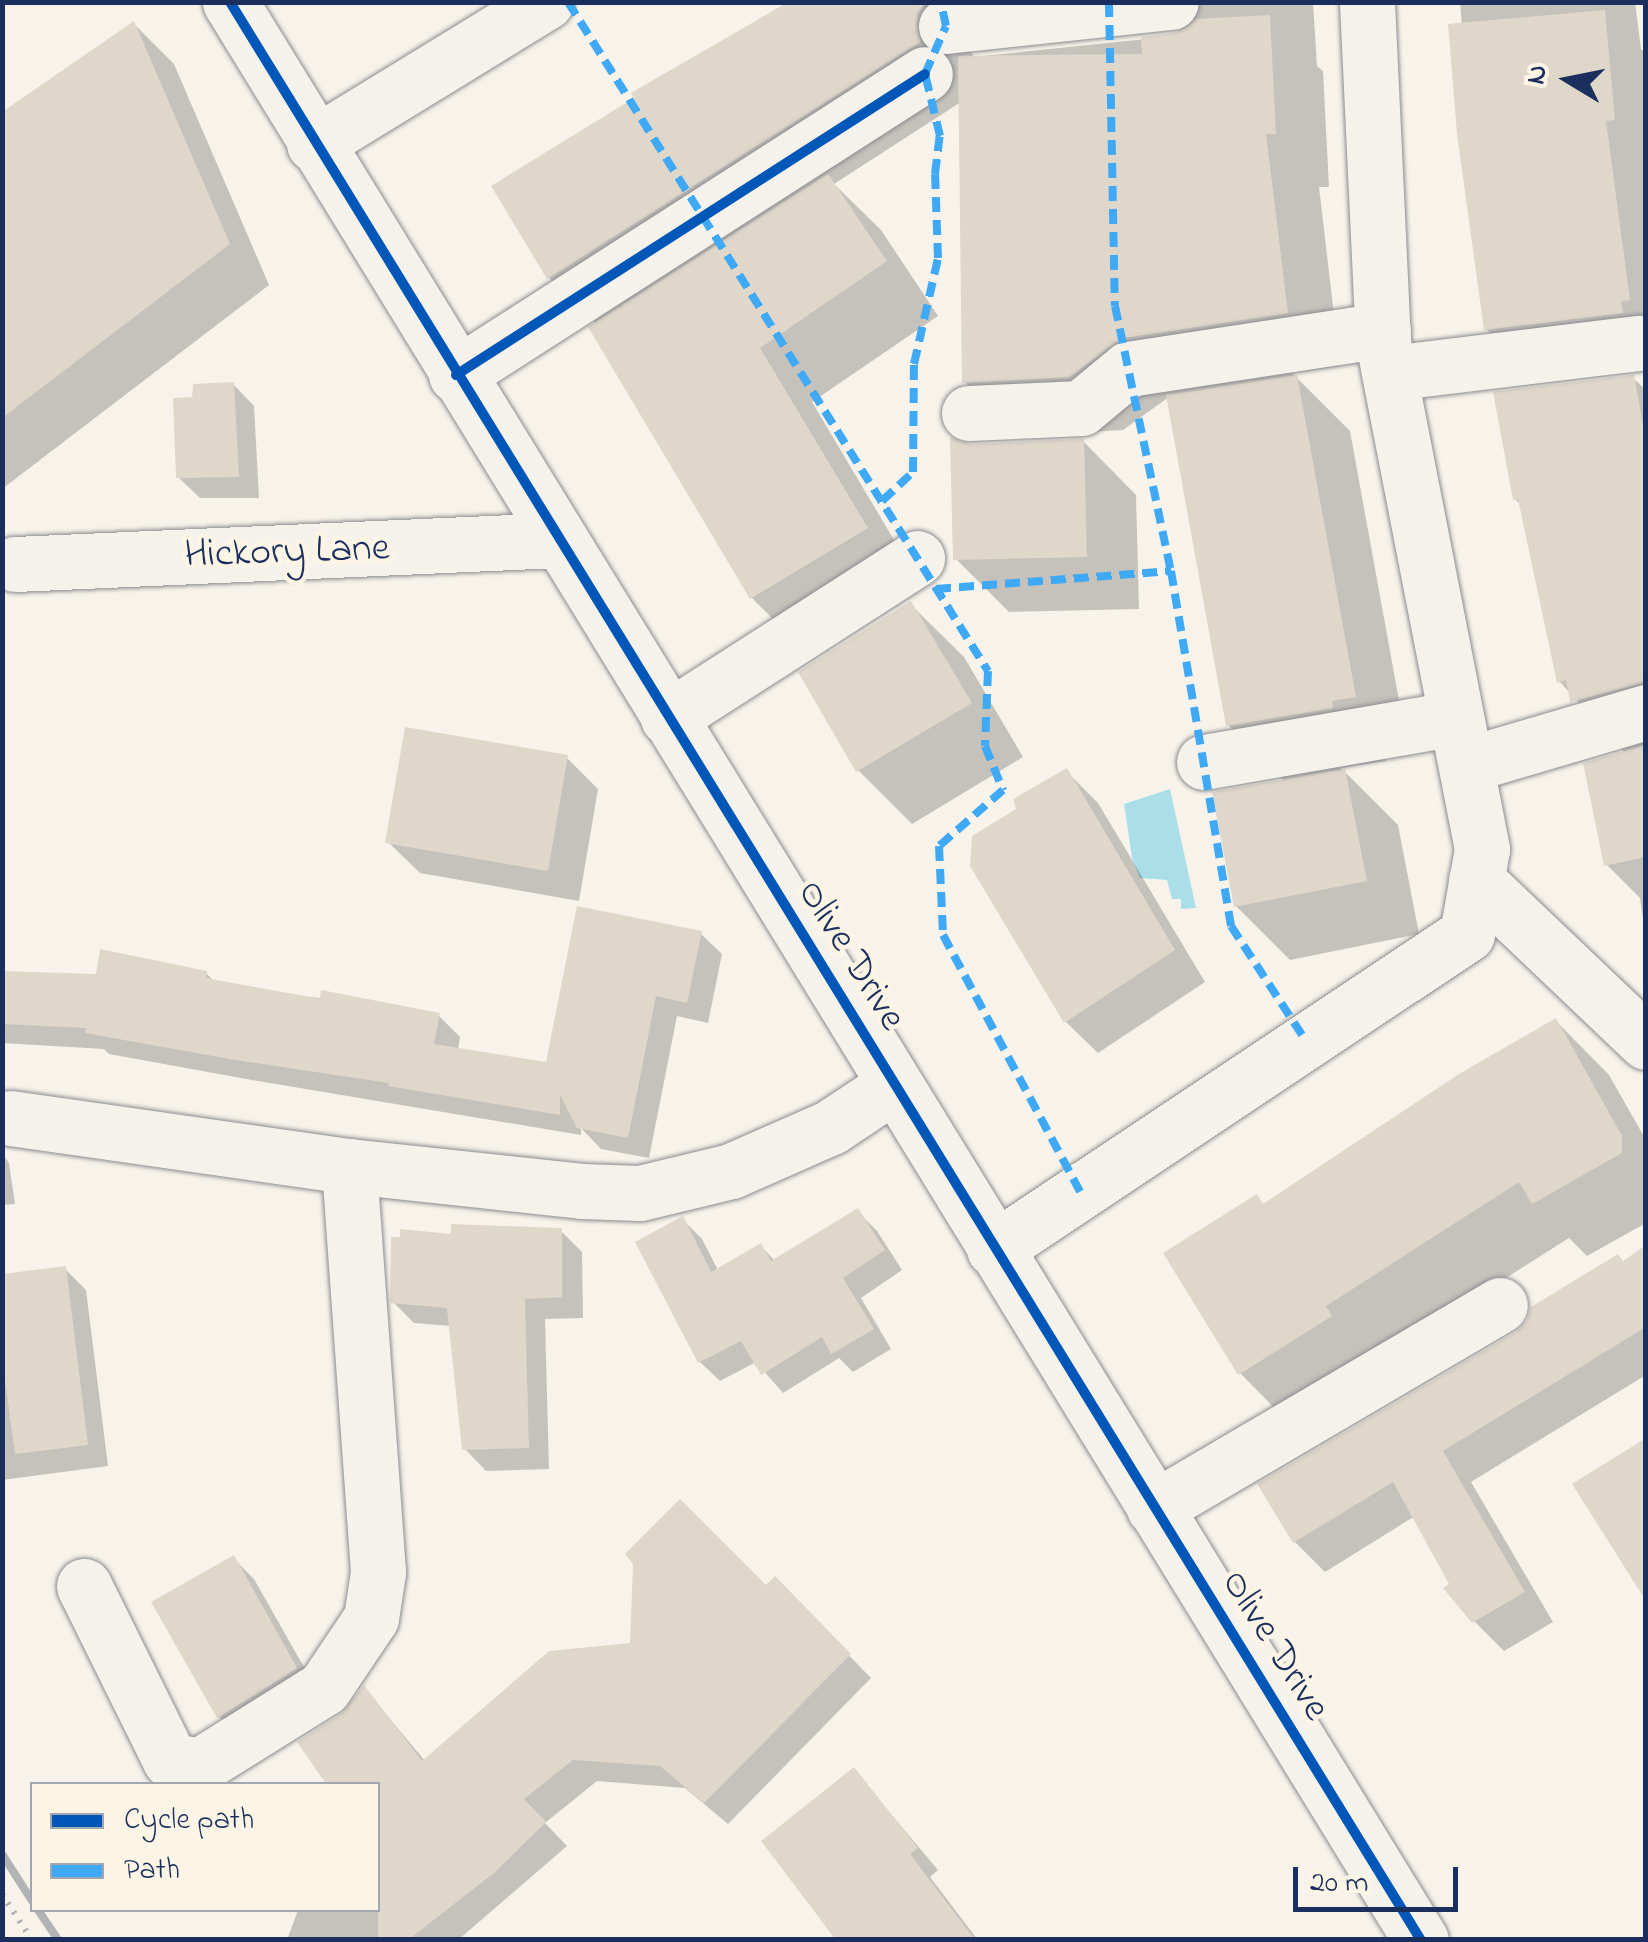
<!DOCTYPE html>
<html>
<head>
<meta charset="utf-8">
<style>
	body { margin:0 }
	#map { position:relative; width:1648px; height:1942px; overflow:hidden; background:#f7f3ea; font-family:"Indie Flower",sans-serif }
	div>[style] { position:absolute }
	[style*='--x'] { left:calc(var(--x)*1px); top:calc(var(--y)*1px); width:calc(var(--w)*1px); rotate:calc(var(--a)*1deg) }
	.water>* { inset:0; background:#aadfe9 }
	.shadow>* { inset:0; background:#0003 }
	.building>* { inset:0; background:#e0d7cb }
	.path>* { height:6px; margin-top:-3px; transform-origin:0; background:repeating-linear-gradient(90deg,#b2b3b4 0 2.5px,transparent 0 10.5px) }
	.roads { filter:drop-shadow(0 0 2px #8a8c91) drop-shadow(0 0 2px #8a8c91) }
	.minor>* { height:55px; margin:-27.5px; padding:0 27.5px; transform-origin:27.5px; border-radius:27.5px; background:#f5f2ec }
	.rail>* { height:8px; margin:-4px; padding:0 4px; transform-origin:4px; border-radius:4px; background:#b2b3b4 }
	.quiet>* { height:8px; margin-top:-4px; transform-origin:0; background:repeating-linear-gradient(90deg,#3fa9f5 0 15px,transparent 0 23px) }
	.cycleway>* { height:10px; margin:-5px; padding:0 5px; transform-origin:5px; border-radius:5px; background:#0057b8 }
	span { translate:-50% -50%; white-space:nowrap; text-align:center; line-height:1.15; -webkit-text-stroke:9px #fcf5e5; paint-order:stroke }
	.street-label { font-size:40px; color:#1b2f5e }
	.frame { position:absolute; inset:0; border:5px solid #1b2f5e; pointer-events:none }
	.legend { position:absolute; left:30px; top:1782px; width:350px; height:130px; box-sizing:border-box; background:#fcf5e5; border:2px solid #a2a6af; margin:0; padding:12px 18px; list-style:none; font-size:30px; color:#1b2f5e }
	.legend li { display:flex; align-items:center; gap:20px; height:50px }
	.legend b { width:50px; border:2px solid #a2a6af }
	.north { position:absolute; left:1518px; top:30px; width:100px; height:100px; -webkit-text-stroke:8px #fcf5e5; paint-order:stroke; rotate:280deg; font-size:28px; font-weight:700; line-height:40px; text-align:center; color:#1b2f5e }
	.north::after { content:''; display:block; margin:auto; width:35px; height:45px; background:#1b2f5e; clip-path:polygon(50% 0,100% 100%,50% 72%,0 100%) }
	.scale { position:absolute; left:1293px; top:1867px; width:165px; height:45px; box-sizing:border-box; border:5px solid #1b2f5e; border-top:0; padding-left:12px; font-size:30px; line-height:35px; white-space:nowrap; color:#1b2f5e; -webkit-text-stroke:8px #fcf5e5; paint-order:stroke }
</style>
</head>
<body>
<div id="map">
	<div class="water">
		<div style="clip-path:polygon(1170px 789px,1196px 908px,1181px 909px,1181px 899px,1172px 899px,1167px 880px,1140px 878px,1132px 858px,1124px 804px)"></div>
	</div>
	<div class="shadow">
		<div style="clip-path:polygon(793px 2px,939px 2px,974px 57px,1175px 36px,1193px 27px,1021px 45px,978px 2px,1313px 2px,1317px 66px,1323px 71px,1329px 187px,1319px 187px,1340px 366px,1292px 373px,1350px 431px,1408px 750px,1384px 754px,1386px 761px,1341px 768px,1398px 825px,1419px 934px,1290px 960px,1236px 906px,1285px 782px,1228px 725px,1169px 397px,1123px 430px,1018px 436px,965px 382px,961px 102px,834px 184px,881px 230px,938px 316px,812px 402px,919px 582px,805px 651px,752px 598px,597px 325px,549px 278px,494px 187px)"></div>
		<div style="clip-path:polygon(1460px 2px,1635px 2px,1641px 49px,1646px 54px,1646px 370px,1540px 383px,1486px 329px)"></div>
		<div style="clip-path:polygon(134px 24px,174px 64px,269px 285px,2px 489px,2px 115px)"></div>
		<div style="clip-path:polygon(1633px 378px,1646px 390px,1646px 940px,1640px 898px,1606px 864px,1624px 752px,1559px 681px,1522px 506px,1515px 499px)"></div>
		<div style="clip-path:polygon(233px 384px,254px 406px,259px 498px,200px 498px,178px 477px)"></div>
		<div style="clip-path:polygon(1083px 441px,1136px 495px,1139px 609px,1009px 612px,956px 559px,970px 447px)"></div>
		<div style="clip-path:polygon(910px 604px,964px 657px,1023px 757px,912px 824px,858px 770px)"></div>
		<div style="clip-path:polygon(566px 757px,598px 789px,579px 901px,420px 873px,388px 842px)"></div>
		<div style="clip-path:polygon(1066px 771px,1098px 803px,1205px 982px,1098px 1053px,1066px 1022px,973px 865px)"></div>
		<div style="clip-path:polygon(700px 933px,722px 954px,708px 1023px,677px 1016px,649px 1158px,601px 1149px,581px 1128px,581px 1135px,258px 1081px,109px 1054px,104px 1049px,2px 1043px,2px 973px,98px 977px,206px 973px,216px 983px,439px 1016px,460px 1037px,458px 1050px,548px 1065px)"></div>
		<div style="clip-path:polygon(1556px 1021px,1609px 1075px,1646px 1140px,1646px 1223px,1587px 1256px,1569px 1238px,1377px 1360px,1293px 1427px,1240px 1373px,1257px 1197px,1265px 1206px)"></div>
		<div style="clip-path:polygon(2px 1153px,9px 1163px,15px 1204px,2px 1205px)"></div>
		<div style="clip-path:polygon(857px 1211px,877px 1231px,902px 1270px,861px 1298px,891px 1349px,853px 1372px,839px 1358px,783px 1393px,756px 1362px,720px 1381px,700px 1362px,682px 1219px,702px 1239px,718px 1270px,761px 1246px,775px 1261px)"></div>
		<div style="clip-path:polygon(560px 1230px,582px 1252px,583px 1318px,545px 1319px,549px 1469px,486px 1471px,465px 1449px,451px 1326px,414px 1323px,393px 1302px,454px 1237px)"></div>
		<div style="clip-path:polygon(1646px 1248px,1646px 1375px,1471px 1482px,1553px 1622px,1504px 1651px,1474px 1621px,1415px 1516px,1325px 1572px,1295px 1542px,1260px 1485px,1517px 1334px)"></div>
		<div style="clip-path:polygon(65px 1269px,86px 1290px,108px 1466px,2px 1480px,2px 1277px)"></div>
		<div style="clip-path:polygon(233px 1558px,254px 1579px,317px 1690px,240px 1738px,219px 1717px)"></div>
		<div style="clip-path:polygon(775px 1580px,871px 1678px,728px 1824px,685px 1788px,597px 1781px,545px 1823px,567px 1846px,458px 1940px,287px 1940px,298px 1910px,378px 1910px,378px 1784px,329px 1784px,300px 1743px,343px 1716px,365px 1689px,425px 1761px,632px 1645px,766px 1589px)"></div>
		<div style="clip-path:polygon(854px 1770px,938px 1870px,930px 1877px,978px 1940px,836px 1940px,764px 1841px)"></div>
	</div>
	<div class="building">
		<div style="clip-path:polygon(788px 2px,926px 2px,917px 14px,920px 42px,547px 279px,491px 186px,634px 98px,631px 93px)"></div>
		<div style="clip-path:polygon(1605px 10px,1615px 120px,1606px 121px,1630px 300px,1621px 301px,1623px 313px,1484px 330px,1457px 134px,1448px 24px)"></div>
		<div style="clip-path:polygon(1270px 15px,1276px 134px,1266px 134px,1288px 313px,1123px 338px,1069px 377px,962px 383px,958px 56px,1142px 54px,1141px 37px,1175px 33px,1196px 19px)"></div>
		<div style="clip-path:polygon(134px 21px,230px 244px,2px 418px,2px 112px)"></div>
		<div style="clip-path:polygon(828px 174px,887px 261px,760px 348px,868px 528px,750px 599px,588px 327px)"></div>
		<div style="clip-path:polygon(1297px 375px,1356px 697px,1332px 701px,1333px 708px,1226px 726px,1166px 395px)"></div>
		<div style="clip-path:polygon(1634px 375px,1646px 442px,1646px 682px,1570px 702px,1566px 680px,1557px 683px,1518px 499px,1513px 500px,1493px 392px)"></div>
		<div style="clip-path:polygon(234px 382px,239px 477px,176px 478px,173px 398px,192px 397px,193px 384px)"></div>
		<div style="clip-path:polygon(950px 437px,970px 444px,1084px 439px,1087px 557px,953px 560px)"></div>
		<div style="clip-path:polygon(911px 601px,972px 703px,856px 772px,798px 672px)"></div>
		<div style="clip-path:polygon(405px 727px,568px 755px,548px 871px,385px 843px)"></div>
		<div style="clip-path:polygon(1646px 745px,1646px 857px,1604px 866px,1583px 763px)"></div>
		<div style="clip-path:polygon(1067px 768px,1175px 950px,1064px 1023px,970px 866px,972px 836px,1016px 809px,1013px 799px)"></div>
		<div style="clip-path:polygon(1345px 769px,1367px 881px,1234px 907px,1212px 792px)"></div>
		<div style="clip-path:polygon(577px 906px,702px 931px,687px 1003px,656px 996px,628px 1138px,577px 1128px,560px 1095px,560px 1115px,388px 1086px,389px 1083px,235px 1060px,85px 1033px,86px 1028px,2px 1024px,2px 971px,96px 974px,100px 949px,207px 971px,206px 978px,320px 999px,321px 990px,440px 1013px,434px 1044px,546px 1062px)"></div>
		<div style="clip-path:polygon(1556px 1018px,1622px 1136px,1622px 1153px,1532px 1204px,1519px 1182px,1326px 1306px,1332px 1316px,1238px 1375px,1163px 1253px,1257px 1194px,1263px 1204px,1459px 1074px)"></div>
		<div style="clip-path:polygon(858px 1208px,885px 1250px,843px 1278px,874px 1329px,831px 1354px,822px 1337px,761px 1375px,741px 1341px,698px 1363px,635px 1242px,683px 1216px,711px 1272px,761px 1243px,771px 1261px)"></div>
		<div style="clip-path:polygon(451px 1224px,562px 1228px,562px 1297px,525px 1299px,529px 1448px,462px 1450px,447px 1308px,390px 1303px,391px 1237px,400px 1237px,400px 1229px,451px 1234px)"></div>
		<div style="clip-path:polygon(1646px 1245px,1646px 1327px,1443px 1451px,1525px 1592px,1472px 1623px,1443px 1588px,1449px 1584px,1393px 1482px,1293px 1543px,1257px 1484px,1516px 1332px,1527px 1321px,1531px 1307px,1618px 1254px,1623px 1261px)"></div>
		<div style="clip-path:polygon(66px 1266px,88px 1445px,15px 1454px,2px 1358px,2px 1274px)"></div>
		<div style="clip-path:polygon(1646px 1438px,1646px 1601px,1572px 1484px)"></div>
		<div style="clip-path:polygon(680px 1499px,766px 1585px,775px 1576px,851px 1654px,704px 1803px,660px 1766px,573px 1760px,524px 1799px,546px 1822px,495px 1872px,408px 1940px,378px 1940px,378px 1784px,326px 1784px,297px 1742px,341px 1714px,364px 1685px,422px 1761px,549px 1651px,630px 1643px,633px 1564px,625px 1554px)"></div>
		<div style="clip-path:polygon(234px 1555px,297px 1668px,217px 1718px,151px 1602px)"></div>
		<div style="clip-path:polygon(854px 1767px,918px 1848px,910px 1854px,975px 1940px,836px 1940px,761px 1841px)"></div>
	</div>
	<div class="path">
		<div style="--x:2;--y:1894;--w:55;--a:56.9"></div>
	</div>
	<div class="roads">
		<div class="minor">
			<div style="--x:230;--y:2;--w:2275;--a:58.43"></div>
			<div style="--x:946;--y:26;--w:226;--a:-6.1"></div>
			<div style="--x:314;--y:144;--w:272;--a:-31.5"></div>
			<div style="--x:1390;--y:373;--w:251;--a:-6.9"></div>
			<div style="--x:456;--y:375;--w:557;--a:-32.69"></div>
			<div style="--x:969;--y:413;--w:112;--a:-2.6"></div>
			<div style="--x:1081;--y:408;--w:61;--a:-39.7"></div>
			<div style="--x:1128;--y:369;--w:258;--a:-8.7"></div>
			<div style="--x:15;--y:564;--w:545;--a:-2.53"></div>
			<div style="--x:668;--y:718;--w:296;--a:-32.7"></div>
			<div style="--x:1204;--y:762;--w:256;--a:-9.9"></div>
			<div style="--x:1466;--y:765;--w:188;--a:-16.4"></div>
			<div style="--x:1476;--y:880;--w:235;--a:43.6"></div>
			<div style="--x:11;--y:1118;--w:341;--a:8.1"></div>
			<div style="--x:349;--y:1166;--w:234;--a:6.1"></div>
			<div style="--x:582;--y:1191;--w:58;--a:2"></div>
			<div style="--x:640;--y:1193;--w:94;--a:-13.6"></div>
			<div style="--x:731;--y:1171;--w:109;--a:-23.7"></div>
			<div style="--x:831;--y:1127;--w:76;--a:-33.7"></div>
			<div style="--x:994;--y:1249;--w:568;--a:-33.66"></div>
			<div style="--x:1467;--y:934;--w:86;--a:-80"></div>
			<div style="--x:1482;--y:849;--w:517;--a:-101.05"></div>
			<div style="--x:1383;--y:342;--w:340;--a:-92.7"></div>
			<div style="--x:1154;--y:1508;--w:401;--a:-30.4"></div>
			<div style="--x:84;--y:1586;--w:194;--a:63.7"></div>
			<div style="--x:170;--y:1760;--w:30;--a:12"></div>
			<div style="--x:199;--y:1766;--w:147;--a:-32"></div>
			<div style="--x:324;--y:1688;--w:84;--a:-56.1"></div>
			<div style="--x:371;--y:1618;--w:47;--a:-81.3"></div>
			<div style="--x:378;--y:1572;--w:407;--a:-94.1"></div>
		</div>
	</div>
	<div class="rail">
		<div style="--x:2;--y:1854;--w:56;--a:57.4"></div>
		<div style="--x:38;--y:1910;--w:36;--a:56"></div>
	</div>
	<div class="quiet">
		<div style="--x:568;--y:2;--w:790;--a:57.88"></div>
		<div style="--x:988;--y:671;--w:75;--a:92.3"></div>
		<div style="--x:985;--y:746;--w:48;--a:67.8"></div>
		<div style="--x:1003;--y:790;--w:85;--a:138.8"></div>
		<div style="--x:939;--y:846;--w:89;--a:87.4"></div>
		<div style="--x:943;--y:935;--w:291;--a:61.9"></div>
		<div style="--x:1109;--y:2;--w:304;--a:88.9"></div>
		<div style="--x:1115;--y:306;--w:271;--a:78.1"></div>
		<div style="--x:1171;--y:571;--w:360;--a:80.4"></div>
		<div style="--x:1231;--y:926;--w:137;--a:56.9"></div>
		<div style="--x:882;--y:501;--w:42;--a:-43.1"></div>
		<div style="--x:913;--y:472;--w:108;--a:-89.5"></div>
		<div style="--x:914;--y:364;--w:109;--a:-77.2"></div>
		<div style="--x:938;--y:258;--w:84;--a:-92"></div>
		<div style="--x:935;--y:174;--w:38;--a:-83"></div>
		<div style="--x:940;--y:136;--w:64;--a:-103.6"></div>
		<div style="--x:925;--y:74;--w:52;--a:-66.4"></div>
		<div style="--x:946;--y:26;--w:25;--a:-102"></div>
		<div style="--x:936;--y:589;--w:236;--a:-4.4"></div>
	</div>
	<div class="cycleway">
		<div style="--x:230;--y:2;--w:2275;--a:58.43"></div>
		<div style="--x:456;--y:375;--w:557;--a:-32.69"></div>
	</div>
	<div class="street-label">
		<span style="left:287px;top:553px;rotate:-2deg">Hickory Lane</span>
		<span style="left:850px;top:956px;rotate:58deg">Olive Drive</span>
		<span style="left:1274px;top:1646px;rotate:58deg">Olive Drive</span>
	</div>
	<div class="frame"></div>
	<ul class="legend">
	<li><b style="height:12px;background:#0057b8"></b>Cycle path</li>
	<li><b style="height:12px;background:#3fa9f5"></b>Path</li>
	</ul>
	<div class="north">N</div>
	<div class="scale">20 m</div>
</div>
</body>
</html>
